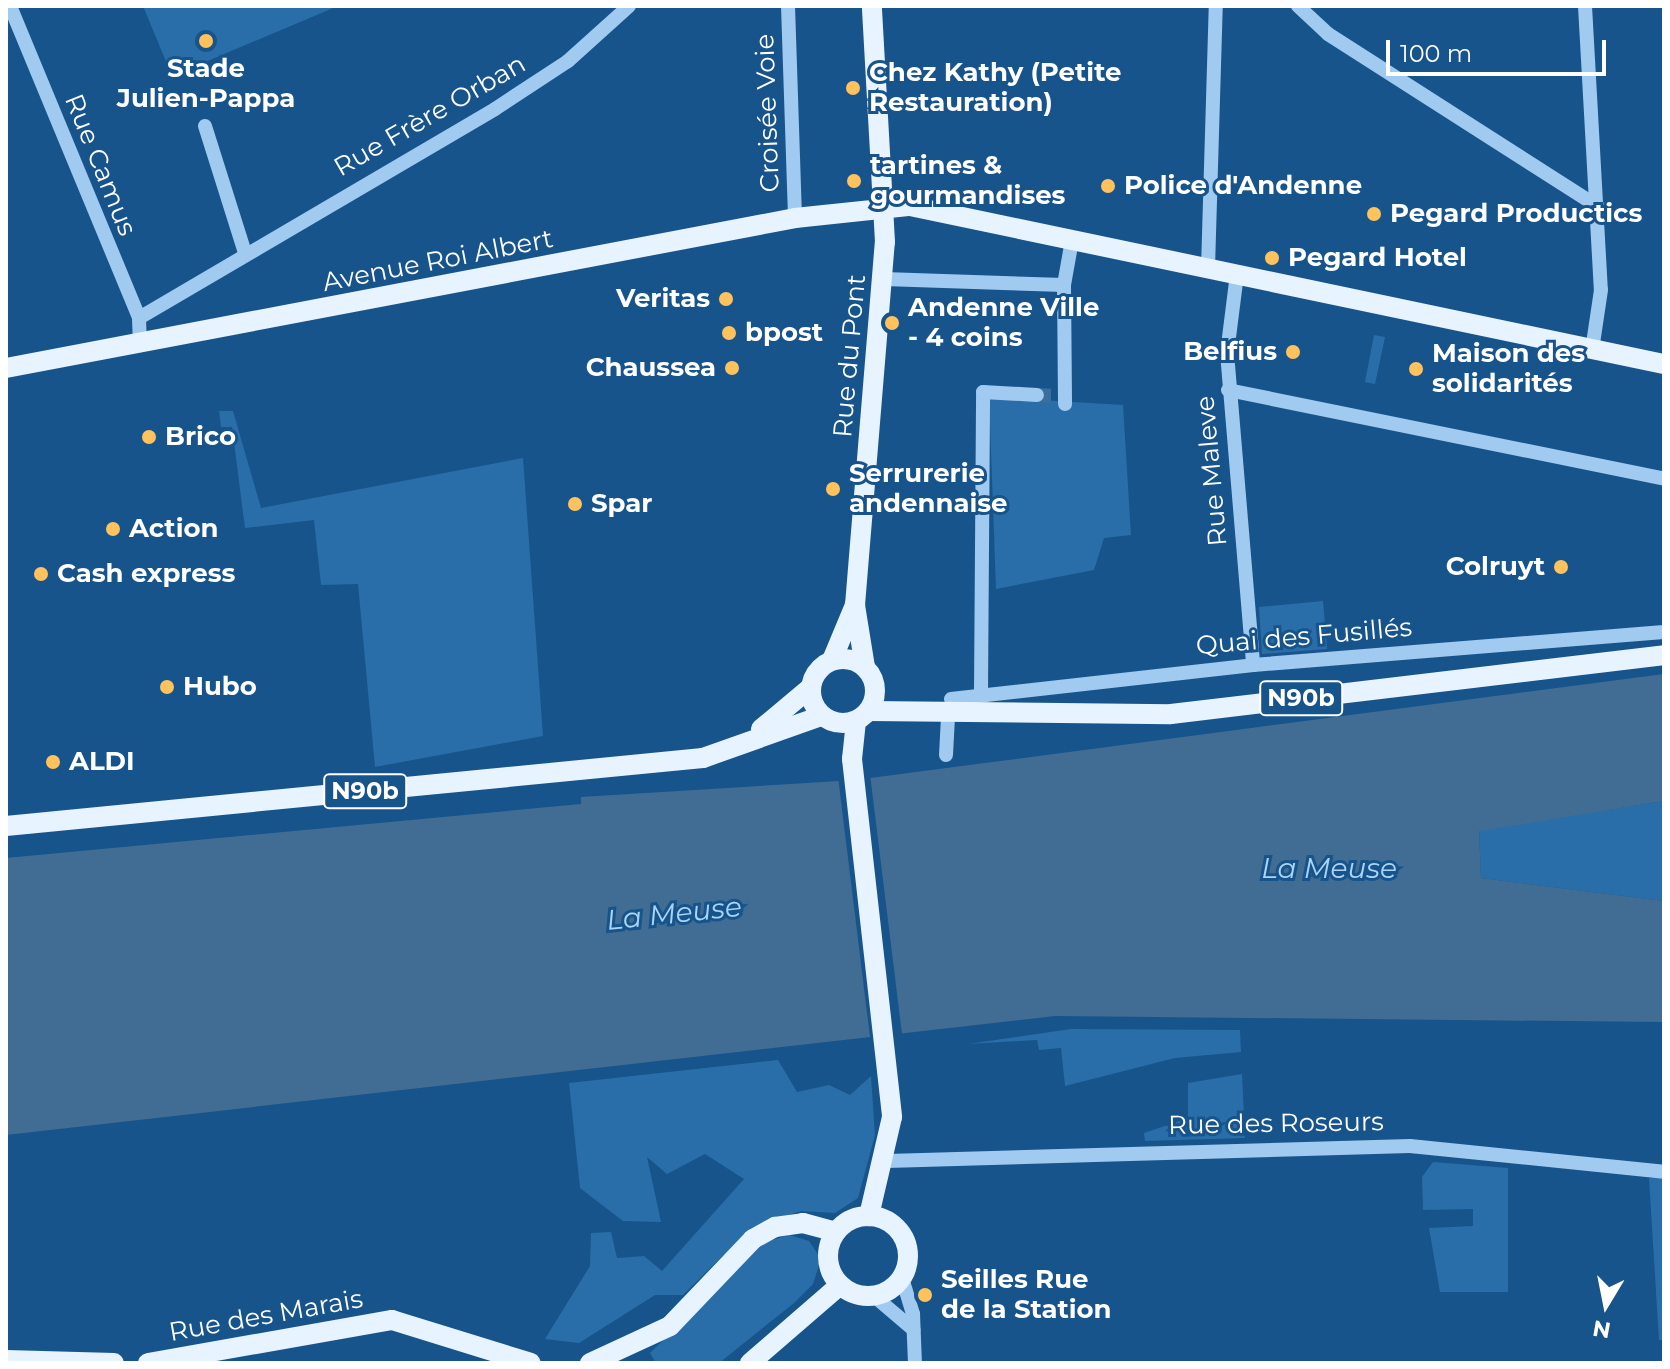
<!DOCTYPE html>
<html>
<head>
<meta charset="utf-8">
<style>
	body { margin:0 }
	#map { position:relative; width:1670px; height:1369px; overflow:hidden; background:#17548b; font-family:Montserrat,sans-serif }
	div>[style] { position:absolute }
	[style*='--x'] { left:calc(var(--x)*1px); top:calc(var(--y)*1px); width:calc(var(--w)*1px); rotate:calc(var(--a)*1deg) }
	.green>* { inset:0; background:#296ea9 }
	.water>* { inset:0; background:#416d95 }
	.pier>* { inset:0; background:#17548b }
	.minor-tunnel>* { height:14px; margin-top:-7px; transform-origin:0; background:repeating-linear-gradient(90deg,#3a6e9c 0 14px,transparent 0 21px) }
	.minor>* { height:14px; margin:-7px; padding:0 7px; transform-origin:7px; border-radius:7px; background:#a0caef }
	.major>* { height:20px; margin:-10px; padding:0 10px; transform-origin:10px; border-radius:10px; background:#e7f3ff }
	.major>.ring { margin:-10px; padding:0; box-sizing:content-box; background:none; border:20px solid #e7f3ff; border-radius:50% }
	.dots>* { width:22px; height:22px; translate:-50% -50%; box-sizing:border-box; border:4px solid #17548b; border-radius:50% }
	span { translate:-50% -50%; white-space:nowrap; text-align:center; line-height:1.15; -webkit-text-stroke:6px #17548b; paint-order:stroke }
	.shield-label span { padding:2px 6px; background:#17548b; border:2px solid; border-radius:6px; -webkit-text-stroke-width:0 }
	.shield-label { font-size:24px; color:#fff; font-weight:700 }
	.poi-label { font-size:26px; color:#fff; font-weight:700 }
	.left { translate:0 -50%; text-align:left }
	.right { translate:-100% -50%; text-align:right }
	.street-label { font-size:26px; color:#fff }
	.water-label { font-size:28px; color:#acd4f6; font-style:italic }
	.frame { position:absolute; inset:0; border:8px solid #fff; pointer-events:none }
	.north { position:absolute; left:1566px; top:1265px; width:80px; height:80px; -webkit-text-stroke:6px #17548b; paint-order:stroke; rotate:190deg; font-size:22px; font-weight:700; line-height:32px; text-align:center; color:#fff }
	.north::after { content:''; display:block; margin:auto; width:28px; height:36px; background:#fff; clip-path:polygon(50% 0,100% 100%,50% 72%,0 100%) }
	.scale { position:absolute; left:1386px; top:40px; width:220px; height:36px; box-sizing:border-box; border:4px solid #fff; border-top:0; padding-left:10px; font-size:24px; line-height:28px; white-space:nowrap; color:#fff; -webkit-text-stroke:6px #17548b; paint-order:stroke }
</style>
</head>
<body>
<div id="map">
	<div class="green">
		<div style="clip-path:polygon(143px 6px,338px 6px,172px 76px)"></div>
		<div style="clip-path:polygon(1374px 335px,1385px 337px,1375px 384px,1365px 382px)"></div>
		<div style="clip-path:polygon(989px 397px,1123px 405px,1131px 535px,1104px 538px,1094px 570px,996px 589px)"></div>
		<div style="clip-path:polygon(219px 411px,233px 411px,261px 508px,523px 458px,543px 736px,375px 767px,358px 584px,321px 585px,314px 520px,245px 528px,232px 427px,221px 427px)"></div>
		<div style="clip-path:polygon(1323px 601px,1327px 649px,1262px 654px,1259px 607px)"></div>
		<div style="clip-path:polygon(1664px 801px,1664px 901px,1481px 878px,1479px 830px)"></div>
		<div style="clip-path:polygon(1071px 1029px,1240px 1030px,1241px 1052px,1175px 1058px,1065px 1086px,1061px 1048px,1039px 1050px,1037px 1040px,968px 1044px)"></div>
		<div style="clip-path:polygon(778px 1060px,797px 1092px,829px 1085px,850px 1095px,871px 1076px,875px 1135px,858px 1198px,835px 1213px,801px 1211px,751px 1228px,683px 1295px,655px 1295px,579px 1343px,545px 1339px,590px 1266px,591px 1233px,611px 1232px,617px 1258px,644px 1256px,662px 1271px,744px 1179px,705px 1154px,667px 1174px,647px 1157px,661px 1222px,623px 1221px,580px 1188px,569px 1083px)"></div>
		<div style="clip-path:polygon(1242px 1074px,1245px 1138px,1145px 1141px,1144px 1133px,1188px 1118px,1188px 1083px)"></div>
		<div style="clip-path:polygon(1433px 1162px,1508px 1168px,1508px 1292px,1440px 1292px,1429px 1228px,1473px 1226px,1473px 1209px,1423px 1210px,1422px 1177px)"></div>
		<div style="clip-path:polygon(1649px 1178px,1664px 1178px,1664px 1340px,1659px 1340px)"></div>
		<div style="clip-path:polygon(789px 1235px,809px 1241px,821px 1259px,813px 1284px,794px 1303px,719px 1363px,656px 1363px,650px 1353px,765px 1242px)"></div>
	</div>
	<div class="water">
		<div style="clip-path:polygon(1664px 674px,1664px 801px,1479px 831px,1481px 878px,1664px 901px,1664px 1022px,1055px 1016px,6px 1135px,6px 858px,581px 804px,581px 797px,855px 780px)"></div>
	</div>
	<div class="pier">
		<div style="clip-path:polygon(870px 774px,902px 1034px,870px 1037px,838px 777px)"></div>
	</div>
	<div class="minor-tunnel">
		<div style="--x:1037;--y:395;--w:22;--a:3"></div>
	</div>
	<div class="minor">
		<div style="--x:10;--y:6;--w:338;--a:67.5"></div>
		<div style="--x:139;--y:318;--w:25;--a:88"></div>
		<div style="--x:788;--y:6;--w:212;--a:88.1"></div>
		<div style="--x:1298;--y:6;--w:41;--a:43"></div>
		<div style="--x:1328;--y:34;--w:321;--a:32.6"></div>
		<div style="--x:1585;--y:6;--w:284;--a:86.8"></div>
		<div style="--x:1601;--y:290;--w:61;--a:98.5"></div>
		<div style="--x:205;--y:126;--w:133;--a:72.5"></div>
		<div style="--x:1208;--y:268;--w:262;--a:-88.3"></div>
		<div style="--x:1237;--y:274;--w:80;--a:97.2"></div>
		<div style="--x:1227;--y:353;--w:313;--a:85.2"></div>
		<div style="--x:884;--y:279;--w:180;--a:1.9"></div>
		<div style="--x:1064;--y:285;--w:46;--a:-79.9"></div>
		<div style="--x:1064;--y:285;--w:119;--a:89.5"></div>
		<div style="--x:139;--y:318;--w:413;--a:-30.4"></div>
		<div style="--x:495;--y:109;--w:87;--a:-33.3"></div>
		<div style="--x:568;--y:61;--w:82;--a:-42"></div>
		<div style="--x:1228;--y:390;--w:445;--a:11.5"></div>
		<div style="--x:981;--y:691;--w:299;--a:-89.6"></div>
		<div style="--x:983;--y:392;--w:54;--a:3.2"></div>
		<div style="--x:951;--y:699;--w:304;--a:-6.4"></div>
		<div style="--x:1253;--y:665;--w:412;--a:-4.6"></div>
		<div style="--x:946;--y:755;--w:33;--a:-87"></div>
		<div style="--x:887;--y:1161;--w:523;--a:-1.64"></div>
		<div style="--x:1410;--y:1146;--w:255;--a:5.8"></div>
		<div style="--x:902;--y:1278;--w:38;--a:73"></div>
		<div style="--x:913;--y:1314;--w:49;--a:87.7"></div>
		<div style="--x:874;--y:1296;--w:52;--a:40.4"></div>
	</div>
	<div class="major">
		<div style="--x:6;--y:368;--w:803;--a:-10.76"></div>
		<div style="--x:795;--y:218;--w:116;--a:-6"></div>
		<div style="--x:910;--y:206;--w:770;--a:11.84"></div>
		<div class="ring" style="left:811px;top:659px;width:44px;height:44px"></div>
		<div style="--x:832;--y:660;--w:60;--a:-67.3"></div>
		<div style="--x:865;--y:667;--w:63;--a:-99.2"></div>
		<div style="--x:855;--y:605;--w:364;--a:-85.3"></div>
		<div style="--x:885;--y:242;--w:236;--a:-93.2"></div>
		<div style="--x:869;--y:711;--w:302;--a:0.6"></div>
		<div style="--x:1171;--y:714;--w:497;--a:-6.8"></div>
		<div style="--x:856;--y:721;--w:38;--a:96"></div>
		<div style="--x:852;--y:759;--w:360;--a:83.6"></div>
		<div style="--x:892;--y:1117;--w:102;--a:103.1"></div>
		<div style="--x:761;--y:729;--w:64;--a:-39.9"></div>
		<div style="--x:6;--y:826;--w:700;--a:-5.57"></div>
		<div style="--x:703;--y:758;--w:125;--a:-19.6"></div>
		<div class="ring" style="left:828px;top:1216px;width:60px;height:60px"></div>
		<div style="--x:6;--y:1360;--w:108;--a:1.6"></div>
		<div style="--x:148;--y:1363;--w:248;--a:-10"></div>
		<div style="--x:392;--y:1320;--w:145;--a:17.2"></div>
		<div style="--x:590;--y:1363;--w:88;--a:-24.8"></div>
		<div style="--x:670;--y:1326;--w:120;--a:-46.3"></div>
		<div style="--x:753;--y:1239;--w:25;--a:-29"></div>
		<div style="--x:775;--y:1227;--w:28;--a:-8"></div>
		<div style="--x:803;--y:1223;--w:34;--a:15"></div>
		<div style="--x:750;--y:1363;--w:119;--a:-40.9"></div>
	</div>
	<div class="dots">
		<div style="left:206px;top:41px;background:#ffc25d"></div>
		<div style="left:853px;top:88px;background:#ffc25d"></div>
		<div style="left:854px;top:181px;background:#ffc25d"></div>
		<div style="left:1108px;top:186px;background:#ffc25d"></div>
		<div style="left:1374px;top:214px;background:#ffc25d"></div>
		<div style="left:1272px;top:258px;background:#ffc25d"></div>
		<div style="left:726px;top:299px;background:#ffc25d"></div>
		<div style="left:892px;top:323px;background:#ffc25d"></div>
		<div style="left:729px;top:333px;background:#ffc25d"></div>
		<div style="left:1293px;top:352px;background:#ffc25d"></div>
		<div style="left:732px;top:368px;background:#ffc25d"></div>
		<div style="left:1416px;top:369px;background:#ffc25d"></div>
		<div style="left:149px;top:437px;background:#ffc25d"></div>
		<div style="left:833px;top:489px;background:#ffc25d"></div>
		<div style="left:575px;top:504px;background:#ffc25d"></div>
		<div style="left:113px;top:529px;background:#ffc25d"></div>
		<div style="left:1561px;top:567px;background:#ffc25d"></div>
		<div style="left:41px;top:574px;background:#ffc25d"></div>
		<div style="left:167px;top:687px;background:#ffc25d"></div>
		<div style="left:53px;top:762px;background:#ffc25d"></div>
		<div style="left:925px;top:1295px;background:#ffc25d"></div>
	</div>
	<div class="shield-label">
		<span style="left:1301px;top:698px">N90b</span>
		<span style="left:365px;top:791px">N90b</span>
	</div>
	<div class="poi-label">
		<span style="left:206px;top:84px">Stade<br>Julien-Pappa</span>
		<span class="left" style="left:869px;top:88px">Chez Kathy (Petite<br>Restauration)</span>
		<span class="left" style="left:870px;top:181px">tartines &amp;<br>gourmandises</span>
		<span class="left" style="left:1124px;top:186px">Police d'Andenne</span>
		<span class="left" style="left:1390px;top:214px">Pegard Productics</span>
		<span class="left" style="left:1288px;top:258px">Pegard Hotel</span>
		<span class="right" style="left:710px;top:299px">Veritas</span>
		<span class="left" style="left:908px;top:323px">Andenne Ville<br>- 4 coins</span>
		<span class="left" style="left:745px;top:333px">bpost</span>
		<span class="right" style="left:1277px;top:352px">Belfius</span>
		<span class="left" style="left:1432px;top:369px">Maison des<br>solidarités</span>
		<span class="right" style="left:716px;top:368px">Chaussea</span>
		<span class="left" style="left:165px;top:437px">Brico</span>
		<span class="left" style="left:849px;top:489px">Serrurerie<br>andennaise</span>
		<span class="left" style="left:591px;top:504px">Spar</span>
		<span class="left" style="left:129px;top:529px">Action</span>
		<span class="right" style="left:1545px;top:567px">Colruyt</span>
		<span class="left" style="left:57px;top:574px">Cash express</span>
		<span class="left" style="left:183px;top:687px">Hubo</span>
		<span class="left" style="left:69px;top:762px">ALDI</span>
		<span class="left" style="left:941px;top:1295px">Seilles Rue<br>de la Station</span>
	</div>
	<div class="street-label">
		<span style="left:768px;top:113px;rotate:-92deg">Croisée Voie</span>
		<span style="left:430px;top:116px;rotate:-30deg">Rue Frère Orban</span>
		<span style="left:100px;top:165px;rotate:68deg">Rue Camus</span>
		<span style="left:438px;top:261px;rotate:-11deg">Avenue Roi Albert</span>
		<span style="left:850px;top:356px;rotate:-85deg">Rue du Pont</span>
		<span style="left:1212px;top:471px;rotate:-95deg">Rue Maleve</span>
		<span style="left:1304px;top:637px;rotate:-5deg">Quai des Fusillés</span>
		<span style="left:1276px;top:1124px;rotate:-1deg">Rue des Roseurs</span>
		<span style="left:266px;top:1316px;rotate:-10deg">Rue des Marais</span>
	</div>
	<div class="water-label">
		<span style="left:1329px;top:868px">La Meuse</span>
		<span style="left:674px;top:913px;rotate:-6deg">La Meuse</span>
	</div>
	<div class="frame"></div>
	<div class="north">N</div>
	<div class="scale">100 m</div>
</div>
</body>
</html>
